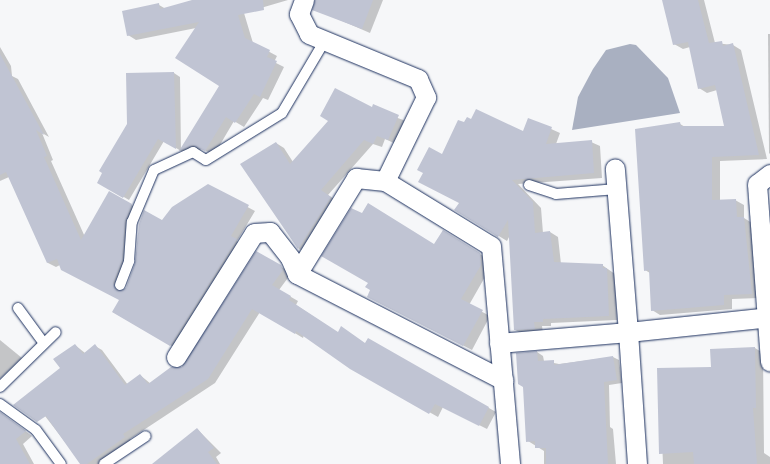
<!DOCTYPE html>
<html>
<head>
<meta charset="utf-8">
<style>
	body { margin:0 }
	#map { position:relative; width:770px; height:464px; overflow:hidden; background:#f6f7f9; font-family:"Patrick Hand",sans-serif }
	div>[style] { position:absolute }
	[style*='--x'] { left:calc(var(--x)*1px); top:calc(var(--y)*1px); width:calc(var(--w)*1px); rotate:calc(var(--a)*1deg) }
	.water>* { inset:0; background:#a9b0c1 }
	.shadow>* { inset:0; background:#0003 }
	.building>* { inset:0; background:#c0c4d3 }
	.roads { filter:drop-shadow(0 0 1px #1b2f5e) drop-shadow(0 0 1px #1b2f5e) }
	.lane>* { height:10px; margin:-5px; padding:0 5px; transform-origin:5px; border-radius:5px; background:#fff }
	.street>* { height:19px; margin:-9.5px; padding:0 9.5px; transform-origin:9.5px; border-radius:9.5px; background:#fff }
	span { translate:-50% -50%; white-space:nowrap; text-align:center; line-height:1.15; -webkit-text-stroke:4px #fff; paint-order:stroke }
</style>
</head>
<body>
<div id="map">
	<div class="water">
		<div style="clip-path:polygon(630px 44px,636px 45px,668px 78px,680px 113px,572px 130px,578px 97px,593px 69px,606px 50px)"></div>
	</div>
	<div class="shadow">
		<div style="clip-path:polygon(197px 0,288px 0,244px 13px,253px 43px,277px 56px,274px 62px,284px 67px,268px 100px,263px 98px,244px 127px,234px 121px,214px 155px,202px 149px,188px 155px,164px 141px,129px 200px,98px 182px,174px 73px,180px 77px,181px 150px,220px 86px,196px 28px,136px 40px,128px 35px,159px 5px,166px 9px)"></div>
		<div style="clip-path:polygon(331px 0,383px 0,370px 33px,326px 14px)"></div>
		<div style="clip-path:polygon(676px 0,704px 0,715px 43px,733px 45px,741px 50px,767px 159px,720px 161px,720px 201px,735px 200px,744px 205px,744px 218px,752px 223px,759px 298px,732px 299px,732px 309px,660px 315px,652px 310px,650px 273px,645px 270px,680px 124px,687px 128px,725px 128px,717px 90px,707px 93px,699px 88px,690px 47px,683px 49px,674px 44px)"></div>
		<div style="clip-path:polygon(768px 34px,770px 34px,770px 154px,769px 153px)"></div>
		<div style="clip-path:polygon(0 47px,11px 66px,12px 76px,18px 79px,49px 137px,42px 133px,53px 160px,51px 161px,85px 237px,109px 193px,139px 209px,122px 291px,127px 289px,163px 221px,208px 186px,255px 211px,237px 241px,243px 245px,177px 349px,113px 312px,125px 302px,60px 265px,56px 267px,48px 263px,9px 177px,0 181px)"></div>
		<div style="clip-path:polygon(373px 109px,406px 121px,396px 144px,385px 139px,382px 147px,373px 144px,328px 195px,339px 202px,306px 253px,299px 249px,242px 165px,276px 143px,284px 148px,293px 162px)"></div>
		<div style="clip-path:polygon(529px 119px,560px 133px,556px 144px,591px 142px,600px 146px,602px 178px,518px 184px,541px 208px,543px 233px,550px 232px,558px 237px,561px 264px,602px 265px,615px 274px,617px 320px,551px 323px,551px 326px,542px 326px,543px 333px,524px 334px,515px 330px,510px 235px,507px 241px,456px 210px,461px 203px,443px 156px,523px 133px)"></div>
		<div style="clip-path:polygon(443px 231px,488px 259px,489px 270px,469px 305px,490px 316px,472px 350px,376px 301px,435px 245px)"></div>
		<div style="clip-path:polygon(257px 252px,288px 271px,290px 275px,279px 290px,298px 301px,296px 305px,338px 333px,366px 344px,369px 340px,496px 412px,487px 429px,443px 407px,438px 417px,351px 368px,304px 335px,303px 338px,260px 312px,215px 383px,130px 439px,132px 442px,101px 464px,82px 464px,45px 416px,62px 369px,75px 345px,85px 353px,95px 346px,102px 350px,128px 385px,140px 375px,151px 384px,181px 368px)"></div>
		<div style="clip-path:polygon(0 340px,22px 358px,0 379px)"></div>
		<div style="clip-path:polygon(755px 348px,763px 353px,764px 453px,770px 457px,770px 464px,663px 464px,659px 369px,712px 368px)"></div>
		<div style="clip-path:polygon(537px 352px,543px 356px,544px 361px,559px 364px,613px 357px,619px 360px,622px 383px,609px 385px,610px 427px,613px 429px,616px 464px,544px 464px,544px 451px,528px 441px)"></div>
		<div style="clip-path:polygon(0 417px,10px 420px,32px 436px,23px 444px,34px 464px,0 464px)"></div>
		<div style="clip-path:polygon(197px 429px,221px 453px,216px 457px,220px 464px,162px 464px)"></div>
	</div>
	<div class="building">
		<div style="clip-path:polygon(192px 0,263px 0,264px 10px,238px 15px,245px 38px,270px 50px,267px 57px,277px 61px,260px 97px,254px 94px,235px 123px,226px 117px,205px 151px,193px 145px,179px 151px,219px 86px,175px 58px,199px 22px,127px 36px,122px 11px,159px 3px,160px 9px)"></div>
		<div style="clip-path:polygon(315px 0,373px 0,362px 29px,312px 10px)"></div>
		<div style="clip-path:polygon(662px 0,698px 0,709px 43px,722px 41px,723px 46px,733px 43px,759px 155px,712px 157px,712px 200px,736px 199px,737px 217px,744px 217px,752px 294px,724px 295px,724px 305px,651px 311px,649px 270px,644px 271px,635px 129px,680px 122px,681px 126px,724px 126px,715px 85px,698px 89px,688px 42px,673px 45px)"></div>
		<div style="clip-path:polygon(0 54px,44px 135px,36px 130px,47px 156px,44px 157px,81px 240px,109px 191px,132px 204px,125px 221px,122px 260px,113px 283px,117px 291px,126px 288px,135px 263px,139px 224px,144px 210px,162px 220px,172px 207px,208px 184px,249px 205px,231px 236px,237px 239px,170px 346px,112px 312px,119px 300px,61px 270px,57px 259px,47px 263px,6px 172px,0 175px)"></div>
		<div style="clip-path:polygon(174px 72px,176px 149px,158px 139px,123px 198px,97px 183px,102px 173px,99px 171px,127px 124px,126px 73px)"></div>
		<div style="clip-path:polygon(335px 88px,372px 107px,373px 104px,399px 115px,388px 140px,377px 136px,373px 144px,364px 140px,321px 190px,331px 197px,298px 249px,240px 164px,276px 142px,290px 164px,328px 121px,320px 116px)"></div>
		<div style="clip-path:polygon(476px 109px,523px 131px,528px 118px,552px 127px,546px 144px,592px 140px,594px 173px,512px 180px,533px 202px,535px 233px,550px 231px,554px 262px,603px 264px,603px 268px,607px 268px,609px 316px,543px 319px,543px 322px,534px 322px,535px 329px,514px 330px,508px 220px,498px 237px,454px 210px,459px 203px,418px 182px,423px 173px,417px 170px,429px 147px,442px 154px,458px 120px,464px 122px,467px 117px,471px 119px)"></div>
		<div style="clip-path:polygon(368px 203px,434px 244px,443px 230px,480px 253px,481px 265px,461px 299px,483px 310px,463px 346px,367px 297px,370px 290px,365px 287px,368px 283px,321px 256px,351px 208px,362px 213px)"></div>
		<div style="clip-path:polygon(256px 251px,281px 265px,283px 270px,272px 285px,291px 296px,289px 300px,338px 332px,341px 326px,365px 343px,368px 338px,489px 407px,479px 426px,435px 404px,429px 414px,350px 369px,296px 331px,295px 334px,252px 309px,208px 379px,123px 434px,125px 437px,87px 464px,80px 464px,46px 416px,37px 422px,13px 405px,60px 368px,53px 359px,75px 344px,83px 354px,95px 344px,125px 385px,140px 374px,148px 384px,171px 367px,182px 367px)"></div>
		<div style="clip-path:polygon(755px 347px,756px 408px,753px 408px,757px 464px,694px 464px,693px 452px,659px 454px,657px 368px,711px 367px,710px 349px)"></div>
		<div style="clip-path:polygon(537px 351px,538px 361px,554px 360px,554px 365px,613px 356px,617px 380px,604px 382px,608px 464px,546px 464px,546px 448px,535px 448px,535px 441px,526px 442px,523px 387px,518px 384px,516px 353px)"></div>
		<div style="clip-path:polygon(0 412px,26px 431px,16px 439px,30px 464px,0 464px)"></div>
		<div style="clip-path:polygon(197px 428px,214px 448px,208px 452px,217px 464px,152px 464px)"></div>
	</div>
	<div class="roads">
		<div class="lane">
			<div style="--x:529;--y:185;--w:28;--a:18"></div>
			<div style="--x:556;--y:194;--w:61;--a:-4.7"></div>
			<div style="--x:120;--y:285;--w:26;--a:-69"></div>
			<div style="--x:129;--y:261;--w:39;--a:-86"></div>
			<div style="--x:132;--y:222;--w:56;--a:-67.1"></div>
			<div style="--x:154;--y:170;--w:43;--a:-24.8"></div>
			<div style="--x:193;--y:152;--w:15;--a:32"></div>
			<div style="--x:206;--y:160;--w:89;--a:-31.7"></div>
			<div style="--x:282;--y:113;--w:82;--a:-59.4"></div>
			<div style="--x:18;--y:308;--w:42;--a:53.7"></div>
			<div style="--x:0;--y:387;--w:78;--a:-44.5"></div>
			<div style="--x:0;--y:404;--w:44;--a:35.8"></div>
			<div style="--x:36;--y:430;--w:42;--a:53.7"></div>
			<div style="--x:104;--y:464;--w:50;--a:-33.7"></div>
		</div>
		<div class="street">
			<div style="--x:304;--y:0;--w:15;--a:110"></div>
			<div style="--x:299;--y:14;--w:22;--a:63"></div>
			<div style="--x:309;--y:34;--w:118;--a:22.4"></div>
			<div style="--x:418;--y:79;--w:20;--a:66"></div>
			<div style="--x:426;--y:97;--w:93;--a:116"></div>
			<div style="--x:385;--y:181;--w:124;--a:31.5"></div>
			<div style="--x:491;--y:246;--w:219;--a:85"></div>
			<div style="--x:770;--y:174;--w:16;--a:142"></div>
			<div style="--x:757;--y:184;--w:178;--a:85.8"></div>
			<div style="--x:297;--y:274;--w:113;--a:-58.4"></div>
			<div style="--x:356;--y:178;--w:29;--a:6"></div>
			<div style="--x:499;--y:343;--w:129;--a:-4.9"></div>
			<div style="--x:628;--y:332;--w:164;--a:-94.6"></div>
			<div style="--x:176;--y:357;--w:146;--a:-57.8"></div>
			<div style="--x:254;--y:233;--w:16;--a:-4"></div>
			<div style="--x:270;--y:232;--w:33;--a:52"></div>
			<div style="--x:290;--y:258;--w:17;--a:66"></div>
			<div style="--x:297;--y:274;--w:232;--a:27.2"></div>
			<div style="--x:637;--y:464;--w:132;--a:-93.9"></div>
			<div style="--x:628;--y:332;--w:143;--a:-6"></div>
		</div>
	</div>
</div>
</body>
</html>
